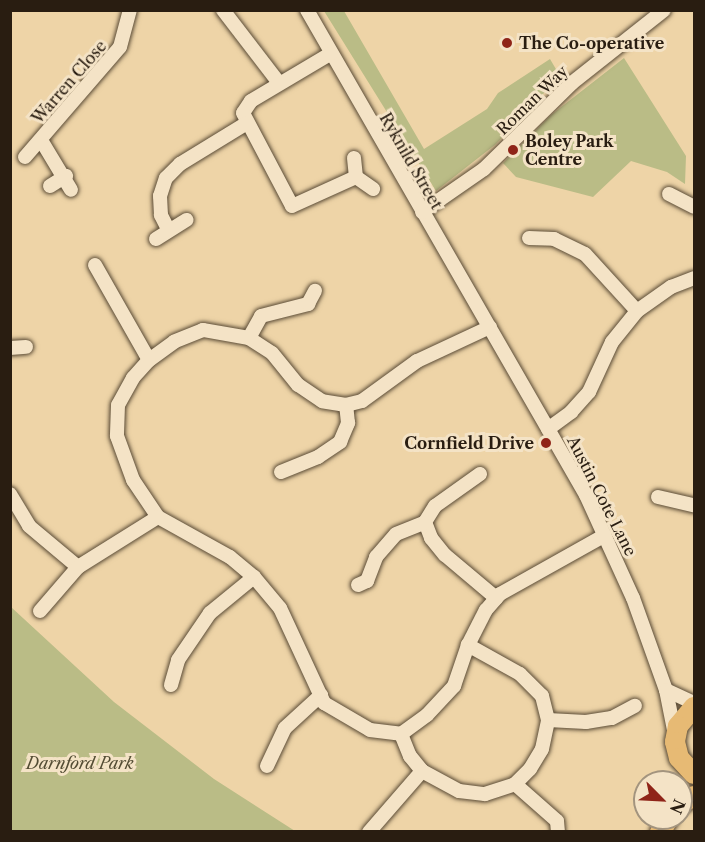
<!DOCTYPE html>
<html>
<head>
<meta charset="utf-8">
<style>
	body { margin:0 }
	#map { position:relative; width:705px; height:842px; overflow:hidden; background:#eed4a7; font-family:"Libre Caslon Text",serif }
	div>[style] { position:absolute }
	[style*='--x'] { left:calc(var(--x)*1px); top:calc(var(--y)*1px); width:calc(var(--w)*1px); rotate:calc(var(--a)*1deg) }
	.green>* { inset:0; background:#babc86 }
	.roads { filter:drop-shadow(0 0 2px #5a4b36) drop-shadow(0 0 2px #5a4b36) }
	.minor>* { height:14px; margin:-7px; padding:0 7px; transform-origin:7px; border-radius:7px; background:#f4e3c6 }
	.highway>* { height:20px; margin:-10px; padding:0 10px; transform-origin:10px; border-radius:10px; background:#e7ba74 }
	.dots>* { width:16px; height:16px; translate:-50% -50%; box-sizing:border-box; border:3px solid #f4e3c6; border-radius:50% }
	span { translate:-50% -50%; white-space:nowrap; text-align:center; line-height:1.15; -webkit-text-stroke:6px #f4e3c6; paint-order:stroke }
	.poi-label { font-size:16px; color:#291d11; font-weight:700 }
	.left { translate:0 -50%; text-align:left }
	.right { translate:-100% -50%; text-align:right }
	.street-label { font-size:16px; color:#291d11 }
	.park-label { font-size:16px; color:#544d34; font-style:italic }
	.frame { position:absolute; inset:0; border:12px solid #291d11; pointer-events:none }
	.north { position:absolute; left:633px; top:770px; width:60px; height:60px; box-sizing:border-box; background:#f4e3c6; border:2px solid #a3947e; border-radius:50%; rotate:114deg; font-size:16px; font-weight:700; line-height:24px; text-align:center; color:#291d11 }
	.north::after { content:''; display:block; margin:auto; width:21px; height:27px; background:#8f2418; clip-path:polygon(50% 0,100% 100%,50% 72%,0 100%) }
</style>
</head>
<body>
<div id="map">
	<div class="green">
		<div style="clip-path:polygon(324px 11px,344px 11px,424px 149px,487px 109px,498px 93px,550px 59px,560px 76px,496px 144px,436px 191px)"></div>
		<div style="clip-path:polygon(624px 58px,686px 156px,685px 184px,667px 172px,631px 161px,593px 197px,516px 177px,503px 163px,551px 115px)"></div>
		<div style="clip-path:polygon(11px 607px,114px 702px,214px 779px,295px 831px,11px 831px)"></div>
	</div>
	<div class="roads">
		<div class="minor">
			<div style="--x:223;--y:10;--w:92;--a:52.5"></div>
			<div style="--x:307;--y:10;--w:560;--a:60.09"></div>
			<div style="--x:586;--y:495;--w:113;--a:65.5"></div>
			<div style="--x:633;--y:598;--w:98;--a:70.3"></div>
			<div style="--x:666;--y:690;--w:46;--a:78.7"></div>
			<div style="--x:330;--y:54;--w:92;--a:149.3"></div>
			<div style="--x:251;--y:101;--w:14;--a:124"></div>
			<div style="--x:243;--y:113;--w:105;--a:62.2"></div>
			<div style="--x:292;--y:206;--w:70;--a:-24.4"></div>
			<div style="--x:41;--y:140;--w:58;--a:59"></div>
			<div style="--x:25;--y:157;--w:145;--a:-49.2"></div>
			<div style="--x:120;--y:47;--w:38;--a:-75"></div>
			<div style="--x:354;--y:158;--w:19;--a:84"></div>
			<div style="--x:356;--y:177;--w:21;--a:35"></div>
			<div style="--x:50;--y:186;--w:19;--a:-32"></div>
			<div style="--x:669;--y:194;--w:28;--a:27"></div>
			<div style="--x:422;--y:212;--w:75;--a:-34.7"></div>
			<div style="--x:484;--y:169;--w:123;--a:-44.3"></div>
			<div style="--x:572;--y:83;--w:117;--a:-38.4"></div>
			<div style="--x:168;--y:229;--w:16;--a:-117"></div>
			<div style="--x:161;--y:215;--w:19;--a:-93"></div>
			<div style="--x:160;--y:196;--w:19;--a:-72"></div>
			<div style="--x:166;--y:178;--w:20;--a:-45"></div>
			<div style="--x:180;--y:164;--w:79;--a:-31.5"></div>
			<div style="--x:529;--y:238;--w:25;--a:2"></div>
			<div style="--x:554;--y:239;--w:34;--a:26"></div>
			<div style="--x:585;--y:254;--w:77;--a:47.6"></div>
			<div style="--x:156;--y:239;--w:36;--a:-32"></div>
			<div style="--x:95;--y:265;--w:109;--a:60.4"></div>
			<div style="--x:490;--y:327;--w:81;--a:155"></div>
			<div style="--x:417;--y:361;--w:68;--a:144"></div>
			<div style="--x:362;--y:401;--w:16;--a:166"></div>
			<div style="--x:346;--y:405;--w:24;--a:-171"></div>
			<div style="--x:322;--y:401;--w:29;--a:-146"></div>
			<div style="--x:298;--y:385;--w:41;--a:-129.1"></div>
			<div style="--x:272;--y:353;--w:27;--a:-147"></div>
			<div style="--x:249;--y:338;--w:47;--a:-170.1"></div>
			<div style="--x:203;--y:330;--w:31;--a:158"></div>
			<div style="--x:174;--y:342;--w:31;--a:144"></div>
			<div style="--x:149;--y:360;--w:24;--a:132"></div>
			<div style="--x:133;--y:378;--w:31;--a:119"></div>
			<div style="--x:118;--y:405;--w:31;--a:92"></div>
			<div style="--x:117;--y:436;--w:47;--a:70"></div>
			<div style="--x:133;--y:480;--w:45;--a:56"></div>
			<div style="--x:158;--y:517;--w:82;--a:29.1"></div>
			<div style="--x:230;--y:557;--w:31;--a:40"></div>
			<div style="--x:254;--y:577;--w:40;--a:50"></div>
			<div style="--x:280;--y:608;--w:105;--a:65.1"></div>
			<div style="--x:324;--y:703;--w:53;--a:30.4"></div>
			<div style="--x:370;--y:730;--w:31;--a:7"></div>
			<div style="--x:401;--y:734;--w:32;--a:-36"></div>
			<div style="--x:427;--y:715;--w:40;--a:-47"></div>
			<div style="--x:454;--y:686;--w:43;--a:-71.1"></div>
			<div style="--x:468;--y:645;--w:39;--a:-63"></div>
			<div style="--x:486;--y:610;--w:21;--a:-49"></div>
			<div style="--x:500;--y:594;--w:120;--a:-29.3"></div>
			<div style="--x:249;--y:338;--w:25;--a:-61"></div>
			<div style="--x:261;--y:316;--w:49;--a:-14.3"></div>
			<div style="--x:308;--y:304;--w:15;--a:-62"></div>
			<div style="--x:10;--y:348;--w:16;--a:-4"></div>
			<div style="--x:548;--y:429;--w:29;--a:-36"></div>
			<div style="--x:571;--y:412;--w:27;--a:-48"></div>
			<div style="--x:589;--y:392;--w:55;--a:-65.3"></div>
			<div style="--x:612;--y:342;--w:40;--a:-51"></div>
			<div style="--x:637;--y:311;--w:42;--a:-35.2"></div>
			<div style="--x:671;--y:287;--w:25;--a:-21"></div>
			<div style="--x:281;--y:472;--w:40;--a:-22"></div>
			<div style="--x:318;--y:457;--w:27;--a:-34"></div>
			<div style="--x:340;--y:442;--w:21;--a:-67"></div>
			<div style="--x:348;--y:423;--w:18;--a:-96"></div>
			<div style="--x:480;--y:474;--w:55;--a:144.6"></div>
			<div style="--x:435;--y:506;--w:19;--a:122"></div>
			<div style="--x:425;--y:522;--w:17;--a:69"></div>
			<div style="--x:431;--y:538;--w:22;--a:51"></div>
			<div style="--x:445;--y:555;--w:67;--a:40.1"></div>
			<div style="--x:10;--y:494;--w:37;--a:59"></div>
			<div style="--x:29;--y:526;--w:64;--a:39.9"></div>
			<div style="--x:658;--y:497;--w:37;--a:13"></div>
			<div style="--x:358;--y:585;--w:10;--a:-24"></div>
			<div style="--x:367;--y:581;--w:26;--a:-69"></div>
			<div style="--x:376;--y:557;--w:30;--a:-49"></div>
			<div style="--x:396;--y:534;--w:31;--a:-22"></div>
			<div style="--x:40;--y:611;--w:58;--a:-49.2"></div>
			<div style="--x:78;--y:567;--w:94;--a:-32"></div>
			<div style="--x:171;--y:685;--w:26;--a:-74"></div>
			<div style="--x:178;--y:660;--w:57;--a:-55.8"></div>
			<div style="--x:210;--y:613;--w:57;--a:-39.3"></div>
			<div style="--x:666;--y:690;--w:31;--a:25"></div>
			<div style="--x:548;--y:720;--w:38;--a:3"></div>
			<div style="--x:586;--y:722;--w:26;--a:-9"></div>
			<div style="--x:612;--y:718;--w:26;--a:-28"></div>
			<div style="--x:401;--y:734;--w:24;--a:68"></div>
			<div style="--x:410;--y:756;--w:19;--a:51"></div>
			<div style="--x:422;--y:771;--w:42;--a:28.4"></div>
			<div style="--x:459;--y:791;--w:26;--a:7"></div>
			<div style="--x:485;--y:794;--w:32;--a:-18"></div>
			<div style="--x:515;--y:784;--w:21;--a:-45"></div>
			<div style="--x:530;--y:769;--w:23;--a:-59"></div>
			<div style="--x:542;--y:749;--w:30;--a:-78"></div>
			<div style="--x:548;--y:720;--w:25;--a:-104"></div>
			<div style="--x:542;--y:696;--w:31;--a:-135"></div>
			<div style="--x:520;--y:674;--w:60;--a:-150.9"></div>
			<div style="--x:267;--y:766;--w:42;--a:-64.7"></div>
			<div style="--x:285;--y:728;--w:49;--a:-42.5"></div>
			<div style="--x:515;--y:784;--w:56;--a:41.4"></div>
			<div style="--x:557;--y:821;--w:11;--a:85"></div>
			<div style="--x:369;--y:832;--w:81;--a:-49"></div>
		</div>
		<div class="highway">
			<div style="--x:694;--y:707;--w:25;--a:130"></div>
			<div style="--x:678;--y:726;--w:16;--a:101"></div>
			<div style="--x:675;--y:742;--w:16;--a:76"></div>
			<div style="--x:679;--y:758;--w:22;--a:47"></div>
			<div style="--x:681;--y:804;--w:15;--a:-32"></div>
			<div style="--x:660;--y:832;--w:17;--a:-57"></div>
		</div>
	</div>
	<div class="dots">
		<div style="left:507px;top:43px;background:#8f2418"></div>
		<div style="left:513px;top:150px;background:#8f2418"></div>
		<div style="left:546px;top:443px;background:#8f2418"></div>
	</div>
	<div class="poi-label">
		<span class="left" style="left:519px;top:43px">The Co-operative</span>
		<span class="left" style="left:525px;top:150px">Boley Park<br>Centre</span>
		<span class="right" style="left:534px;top:443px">Cornfield Drive</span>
	</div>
	<div class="street-label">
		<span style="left:69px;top:82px;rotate:-49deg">Warren Close</span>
		<span style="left:532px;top:100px;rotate:-44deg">Roman Way</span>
		<span style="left:411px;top:161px;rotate:60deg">Ryknild Street</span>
		<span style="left:602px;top:496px;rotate:63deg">Austin Cote Lane</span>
	</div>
	<div class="park-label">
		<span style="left:80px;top:763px">Darnford Park</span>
	</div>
	<div class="frame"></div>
	<div class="north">N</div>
</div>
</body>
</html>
